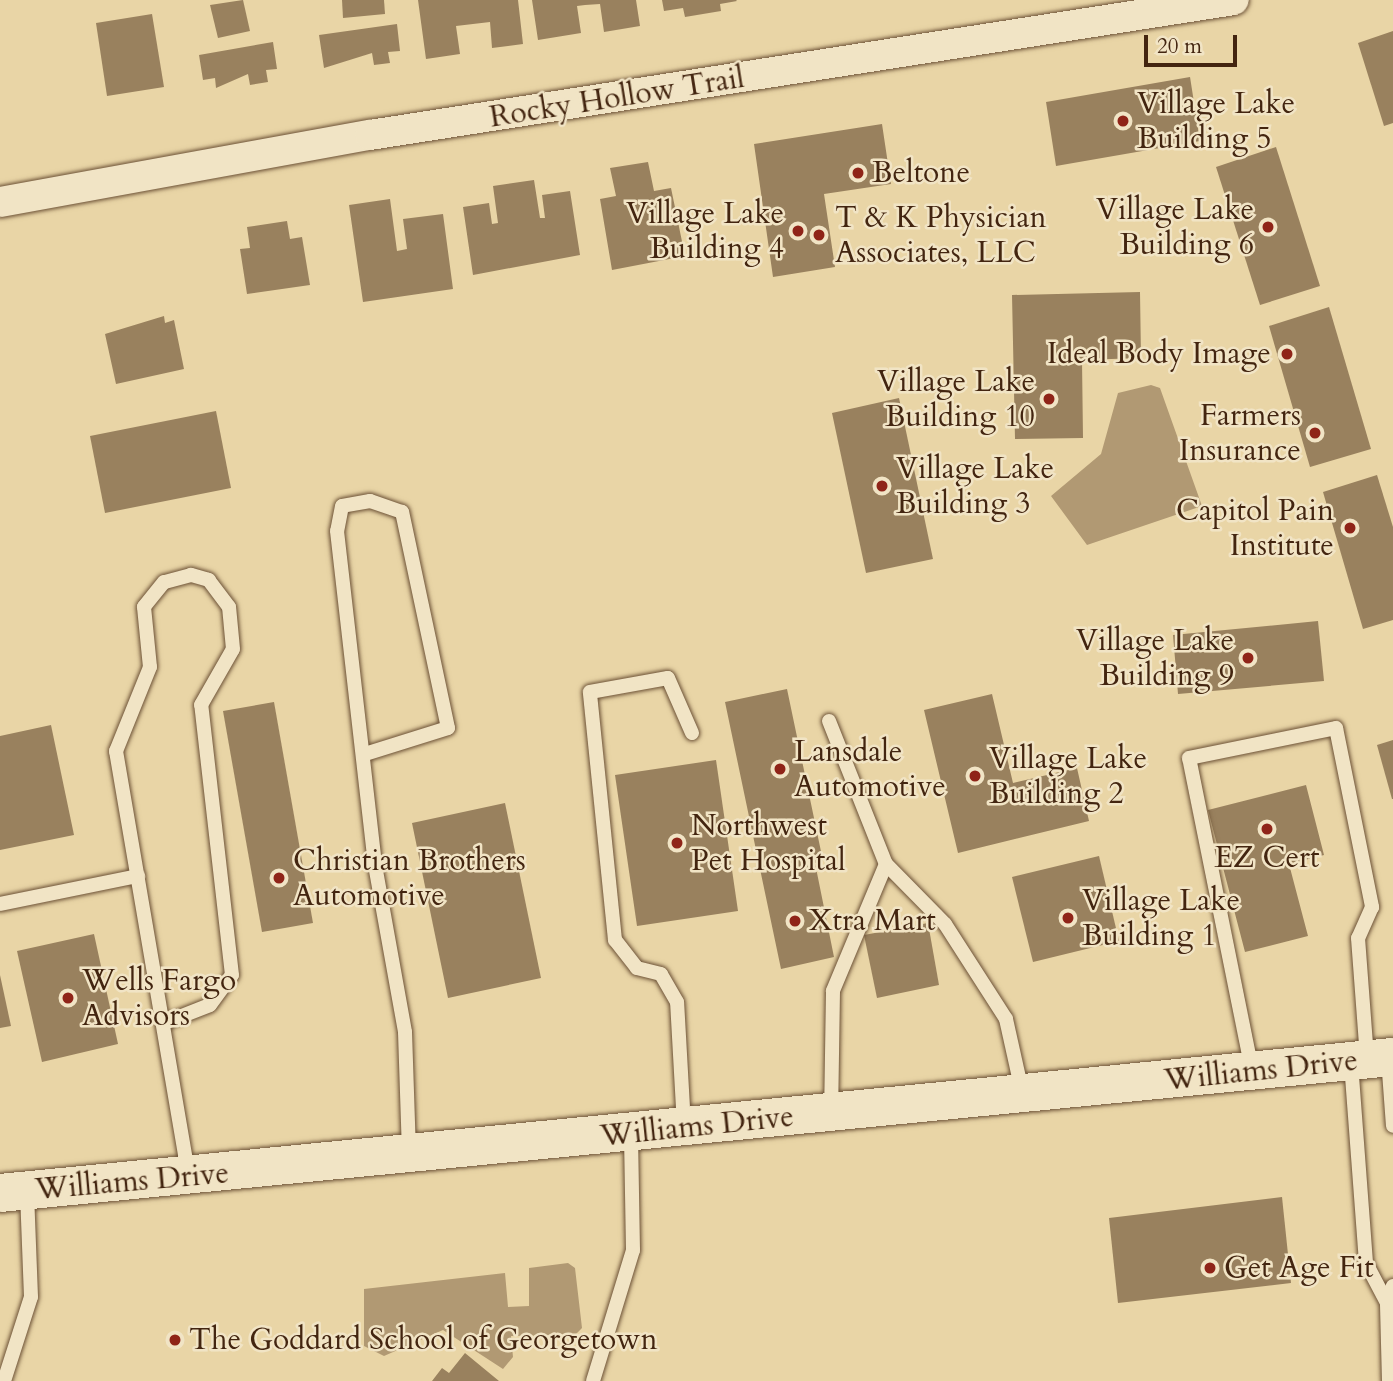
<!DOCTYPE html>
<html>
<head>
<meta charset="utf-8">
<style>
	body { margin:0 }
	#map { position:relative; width:1393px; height:1381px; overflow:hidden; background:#e9d5a6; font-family:Cardo,serif }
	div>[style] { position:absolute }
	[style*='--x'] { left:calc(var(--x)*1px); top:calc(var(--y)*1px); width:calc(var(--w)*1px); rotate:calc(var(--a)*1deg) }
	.water>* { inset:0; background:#b19973 }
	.building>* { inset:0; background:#99815e }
	.roads { filter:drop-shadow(0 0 2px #6c5136) drop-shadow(0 0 2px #6c5136) }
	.service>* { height:14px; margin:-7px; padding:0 7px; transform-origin:7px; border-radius:7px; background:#f1e4c5 }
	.minor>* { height:30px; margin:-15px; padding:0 15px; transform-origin:15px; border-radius:15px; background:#f1e4c5 }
	.secondary>* { height:38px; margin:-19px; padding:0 19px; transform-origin:19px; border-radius:19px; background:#f1e4c5 }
	.dots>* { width:19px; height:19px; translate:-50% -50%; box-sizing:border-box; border:4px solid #f1e4c5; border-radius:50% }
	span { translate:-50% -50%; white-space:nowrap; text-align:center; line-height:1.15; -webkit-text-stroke:5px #f1e4c5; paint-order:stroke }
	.street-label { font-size:30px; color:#432510 }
	.poi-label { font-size:30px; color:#432510 }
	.left { translate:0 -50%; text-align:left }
	.right { translate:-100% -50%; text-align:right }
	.scale { position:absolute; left:1144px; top:35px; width:93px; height:32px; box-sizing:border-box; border:4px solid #432510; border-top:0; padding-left:9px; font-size:21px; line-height:24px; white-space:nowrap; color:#432510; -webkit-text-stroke:5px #f1e4c5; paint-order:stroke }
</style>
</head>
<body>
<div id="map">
	<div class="water">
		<div style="clip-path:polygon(1151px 385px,1160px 388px,1202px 506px,1087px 545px,1051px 496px,1101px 454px,1118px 393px)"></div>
		<div style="clip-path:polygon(568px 1263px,575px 1268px,582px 1328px,575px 1335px,511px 1336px,513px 1357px,503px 1369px,443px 1330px,384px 1356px,364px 1346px,364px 1289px,505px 1273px,508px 1307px,529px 1306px,529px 1268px)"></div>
	</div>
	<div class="building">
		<div style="clip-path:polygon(243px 0,250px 31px,218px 38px,210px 5px)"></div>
		<div style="clip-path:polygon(342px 0,384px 0,385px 14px,343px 18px)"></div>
		<div style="clip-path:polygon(418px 0,518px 0,523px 44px,492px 48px,490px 22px,456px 26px,460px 54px,426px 59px)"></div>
		<div style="clip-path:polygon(532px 0,636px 0,640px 26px,604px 32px,600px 4px,585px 5px,577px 6px,581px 33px,538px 40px)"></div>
		<div style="clip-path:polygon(662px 0,736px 0,737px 1px,720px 4px,721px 11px,685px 17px,683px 8px,664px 11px)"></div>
		<div style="clip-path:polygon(152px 14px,164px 87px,107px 96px,96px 23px)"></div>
		<div style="clip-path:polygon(397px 24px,400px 51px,388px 52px,390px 63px,374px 65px,372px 53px,324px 68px,319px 35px)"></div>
		<div style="clip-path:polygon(1393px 31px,1393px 123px,1384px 126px,1358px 43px)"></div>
		<div style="clip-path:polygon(273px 42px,277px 69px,266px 70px,268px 82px,250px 85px,248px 74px,216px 88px,215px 78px,203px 80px,199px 55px)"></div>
		<div style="clip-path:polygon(1190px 77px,1200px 141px,1056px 166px,1046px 102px)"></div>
		<div style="clip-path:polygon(882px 124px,891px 184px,824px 194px,835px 267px,773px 277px,754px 144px)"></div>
		<div style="clip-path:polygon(1276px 147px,1320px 286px,1260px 305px,1216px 167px)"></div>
		<div style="clip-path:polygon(648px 162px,654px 191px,671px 188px,685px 256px,612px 270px,600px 199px,616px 196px,610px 168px)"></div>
		<div style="clip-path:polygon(534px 180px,540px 218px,545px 218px,542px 195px,570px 191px,580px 255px,473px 275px,463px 207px,489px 203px,492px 224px,498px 223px,493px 186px)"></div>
		<div style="clip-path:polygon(390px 199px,397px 251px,407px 249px,403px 219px,443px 214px,453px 289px,363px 302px,349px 205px)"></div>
		<div style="clip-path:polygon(287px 221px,290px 239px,302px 237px,310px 285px,247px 294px,240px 249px,250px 248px,247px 227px)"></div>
		<div style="clip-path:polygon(1140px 292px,1141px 358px,1082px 360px,1083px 438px,1015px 439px,1012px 295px)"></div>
		<div style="clip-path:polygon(1329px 307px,1371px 449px,1310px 467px,1269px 326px)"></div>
		<div style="clip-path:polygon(164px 316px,165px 323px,174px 320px,184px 369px,116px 384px,105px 334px)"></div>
		<div style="clip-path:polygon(899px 398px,933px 559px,866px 573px,832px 413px)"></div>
		<div style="clip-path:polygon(216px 411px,231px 488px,105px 513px,90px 436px)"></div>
		<div style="clip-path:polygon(1377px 475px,1393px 527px,1393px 620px,1363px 629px,1323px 492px)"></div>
		<div style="clip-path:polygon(1318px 621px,1324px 681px,1178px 694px,1173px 635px)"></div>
		<div style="clip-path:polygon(787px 689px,823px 861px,815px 863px,834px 957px,781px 969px,725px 702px)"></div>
		<div style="clip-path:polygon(992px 694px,1013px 783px,1077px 768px,1089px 821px,958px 853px,924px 710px)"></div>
		<div style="clip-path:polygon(274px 702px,313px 923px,262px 932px,223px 711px)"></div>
		<div style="clip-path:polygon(51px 725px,74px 835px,0 850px,0 736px)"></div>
		<div style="clip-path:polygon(1393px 740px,1393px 799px,1392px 799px,1377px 745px)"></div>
		<div style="clip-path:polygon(716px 760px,738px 911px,637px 926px,615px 775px)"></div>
		<div style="clip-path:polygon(1306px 785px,1324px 855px,1289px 864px,1308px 936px,1245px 952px,1208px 810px)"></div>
		<div style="clip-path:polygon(505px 803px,541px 978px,448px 998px,412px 823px)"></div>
		<div style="clip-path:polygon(1099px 856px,1119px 941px,1033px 962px,1012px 877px)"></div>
		<div style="clip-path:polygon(928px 923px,939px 985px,877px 998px,864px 935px)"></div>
		<div style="clip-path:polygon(94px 934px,118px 1044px,42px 1062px,17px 951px)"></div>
		<div style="clip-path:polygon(0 975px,11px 1026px,0 1028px)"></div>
		<div style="clip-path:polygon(1282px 1197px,1291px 1283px,1118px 1303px,1109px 1218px)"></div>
		<div style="clip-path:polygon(465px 1353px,499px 1381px,432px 1381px,442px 1368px,449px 1373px)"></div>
	</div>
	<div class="roads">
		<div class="service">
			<div style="--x:829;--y:721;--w:154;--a:68.3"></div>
			<div style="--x:886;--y:864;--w:138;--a:112.7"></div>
			<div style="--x:833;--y:991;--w:121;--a:90.9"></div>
			<div style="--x:365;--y:754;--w:87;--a:-17.4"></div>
			<div style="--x:448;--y:728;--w:221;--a:-102"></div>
			<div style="--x:402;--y:512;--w:34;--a:-161"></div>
			<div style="--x:370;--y:501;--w:28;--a:170"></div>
			<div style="--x:342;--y:506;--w:25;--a:101"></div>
			<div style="--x:337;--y:531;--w:336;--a:83.5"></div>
			<div style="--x:375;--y:865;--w:170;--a:79.8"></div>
			<div style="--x:405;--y:1032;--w:119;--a:88.1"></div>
			<div style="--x:886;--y:864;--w:84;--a:45.5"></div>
			<div style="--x:945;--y:924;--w:113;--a:57.3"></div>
			<div style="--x:1006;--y:1019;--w:74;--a:77.5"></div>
			<div style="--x:0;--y:904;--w:141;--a:-11.5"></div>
			<div style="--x:164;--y:1023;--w:49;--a:-21.4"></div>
			<div style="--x:210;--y:1005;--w:37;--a:-54"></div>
			<div style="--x:232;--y:975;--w:272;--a:-96.5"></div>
			<div style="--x:201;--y:705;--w:64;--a:-60.3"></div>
			<div style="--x:233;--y:649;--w:42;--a:-95.4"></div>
			<div style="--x:229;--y:607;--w:34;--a:-127"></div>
			<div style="--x:209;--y:580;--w:19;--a:-164"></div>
			<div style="--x:191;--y:575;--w:28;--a:165"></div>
			<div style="--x:164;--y:582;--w:32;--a:129"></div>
			<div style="--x:144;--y:607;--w:60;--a:84.3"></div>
			<div style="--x:150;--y:667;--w:91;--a:112"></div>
			<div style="--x:116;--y:751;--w:428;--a:80.3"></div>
			<div style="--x:1388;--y:1058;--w:68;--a:85.8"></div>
			<div style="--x:1351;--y:1063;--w:201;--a:85.7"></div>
			<div style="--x:1366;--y:1263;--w:45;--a:62.3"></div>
			<div style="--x:1252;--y:1070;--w:318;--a:-101.4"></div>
			<div style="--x:1189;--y:758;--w:150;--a:-11.5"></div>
			<div style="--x:1336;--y:728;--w:183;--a:78.6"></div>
			<div style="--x:1372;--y:907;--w:34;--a:114"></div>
			<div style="--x:1358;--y:938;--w:121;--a:85.7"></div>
			<div style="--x:684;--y:1126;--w:124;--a:-93.2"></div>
			<div style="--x:677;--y:1002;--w:32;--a:-120"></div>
			<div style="--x:661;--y:974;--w:25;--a:-166"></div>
			<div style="--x:637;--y:968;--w:36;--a:-128"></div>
			<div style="--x:615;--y:940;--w:249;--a:-95.8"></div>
			<div style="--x:590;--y:692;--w:79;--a:-10.2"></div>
			<div style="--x:668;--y:678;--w:60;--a:66.4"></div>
			<div style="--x:4;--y:1381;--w:88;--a:-72.2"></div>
			<div style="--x:31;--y:1297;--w:105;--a:-92.2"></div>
			<div style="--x:593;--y:1381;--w:137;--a:-73"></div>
			<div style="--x:633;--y:1250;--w:117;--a:-91"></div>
			<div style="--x:1389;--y:1381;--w:78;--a:-91.5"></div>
			<div style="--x:1387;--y:1303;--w:18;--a:-71"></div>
		</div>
		<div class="minor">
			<div style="--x:0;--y:202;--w:376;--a:-10.3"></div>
			<div style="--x:370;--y:135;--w:874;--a:-8.88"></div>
		</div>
		<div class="secondary">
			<div style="--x:0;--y:1193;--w:1400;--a:-5.58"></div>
		</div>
	</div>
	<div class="dots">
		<div style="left:1123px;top:121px;background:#8f2418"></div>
		<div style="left:858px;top:173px;background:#8f2418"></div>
		<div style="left:1268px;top:227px;background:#8f2418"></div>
		<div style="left:798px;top:231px;background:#8f2418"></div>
		<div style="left:819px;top:235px;background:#8f2418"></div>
		<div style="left:1287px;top:354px;background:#8f2418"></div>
		<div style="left:1049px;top:399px;background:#8f2418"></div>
		<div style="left:1315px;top:433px;background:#8f2418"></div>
		<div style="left:882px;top:486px;background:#8f2418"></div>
		<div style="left:1350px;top:528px;background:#8f2418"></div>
		<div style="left:1248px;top:658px;background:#8f2418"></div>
		<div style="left:780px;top:769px;background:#8f2418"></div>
		<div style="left:975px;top:776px;background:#8f2418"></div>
		<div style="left:1267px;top:829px;background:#8f2418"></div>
		<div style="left:677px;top:843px;background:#8f2418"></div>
		<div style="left:279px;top:878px;background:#8f2418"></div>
		<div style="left:1068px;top:918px;background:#8f2418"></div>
		<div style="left:795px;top:921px;background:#8f2418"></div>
		<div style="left:68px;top:998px;background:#8f2418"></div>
		<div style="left:1210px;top:1268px;background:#8f2418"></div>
		<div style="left:175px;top:1340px;background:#8f2418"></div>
	</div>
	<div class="street-label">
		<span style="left:617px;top:98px;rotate:-9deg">Rocky Hollow Trail</span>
		<span style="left:1261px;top:1071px;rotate:-6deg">Williams Drive</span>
		<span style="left:697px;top:1127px;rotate:-6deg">Williams Drive</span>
		<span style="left:132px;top:1182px;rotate:-5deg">Williams Drive</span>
	</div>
	<div class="poi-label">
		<span class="left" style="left:1137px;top:121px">Village Lake<br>Building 5</span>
		<span class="left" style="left:872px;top:173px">Beltone</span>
		<span class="right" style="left:1254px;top:227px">Village Lake<br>Building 6</span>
		<span class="right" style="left:784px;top:231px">Village Lake<br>Building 4</span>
		<span class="left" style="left:835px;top:235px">T &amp; K Physician<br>Associates, LLC</span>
		<span class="right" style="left:1271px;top:354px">Ideal Body Image</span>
		<span class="right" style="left:1035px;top:399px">Village Lake<br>Building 10</span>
		<span class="right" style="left:1301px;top:433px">Farmers<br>Insurance</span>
		<span class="left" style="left:896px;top:486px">Village Lake<br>Building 3</span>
		<span class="right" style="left:1334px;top:528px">Capitol Pain<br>Institute</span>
		<span class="right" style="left:1234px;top:658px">Village Lake<br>Building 9</span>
		<span class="left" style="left:794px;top:769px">Lansdale<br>Automotive</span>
		<span class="left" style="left:989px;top:776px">Village Lake<br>Building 2</span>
		<span class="left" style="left:691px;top:843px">Northwest<br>Pet Hospital</span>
		<span style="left:1267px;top:858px">EZ Cert</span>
		<span class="left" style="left:293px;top:878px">Christian Brothers<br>Automotive</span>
		<span class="left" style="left:1082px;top:918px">Village Lake<br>Building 1</span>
		<span class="left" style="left:809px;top:921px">Xtra Mart</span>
		<span class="left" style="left:82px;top:998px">Wells Fargo<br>Advisors</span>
		<span class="left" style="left:1224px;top:1268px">Get Age Fit</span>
		<span class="left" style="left:189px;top:1340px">The Goddard School of Georgetown</span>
	</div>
	<div class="scale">20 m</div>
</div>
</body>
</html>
